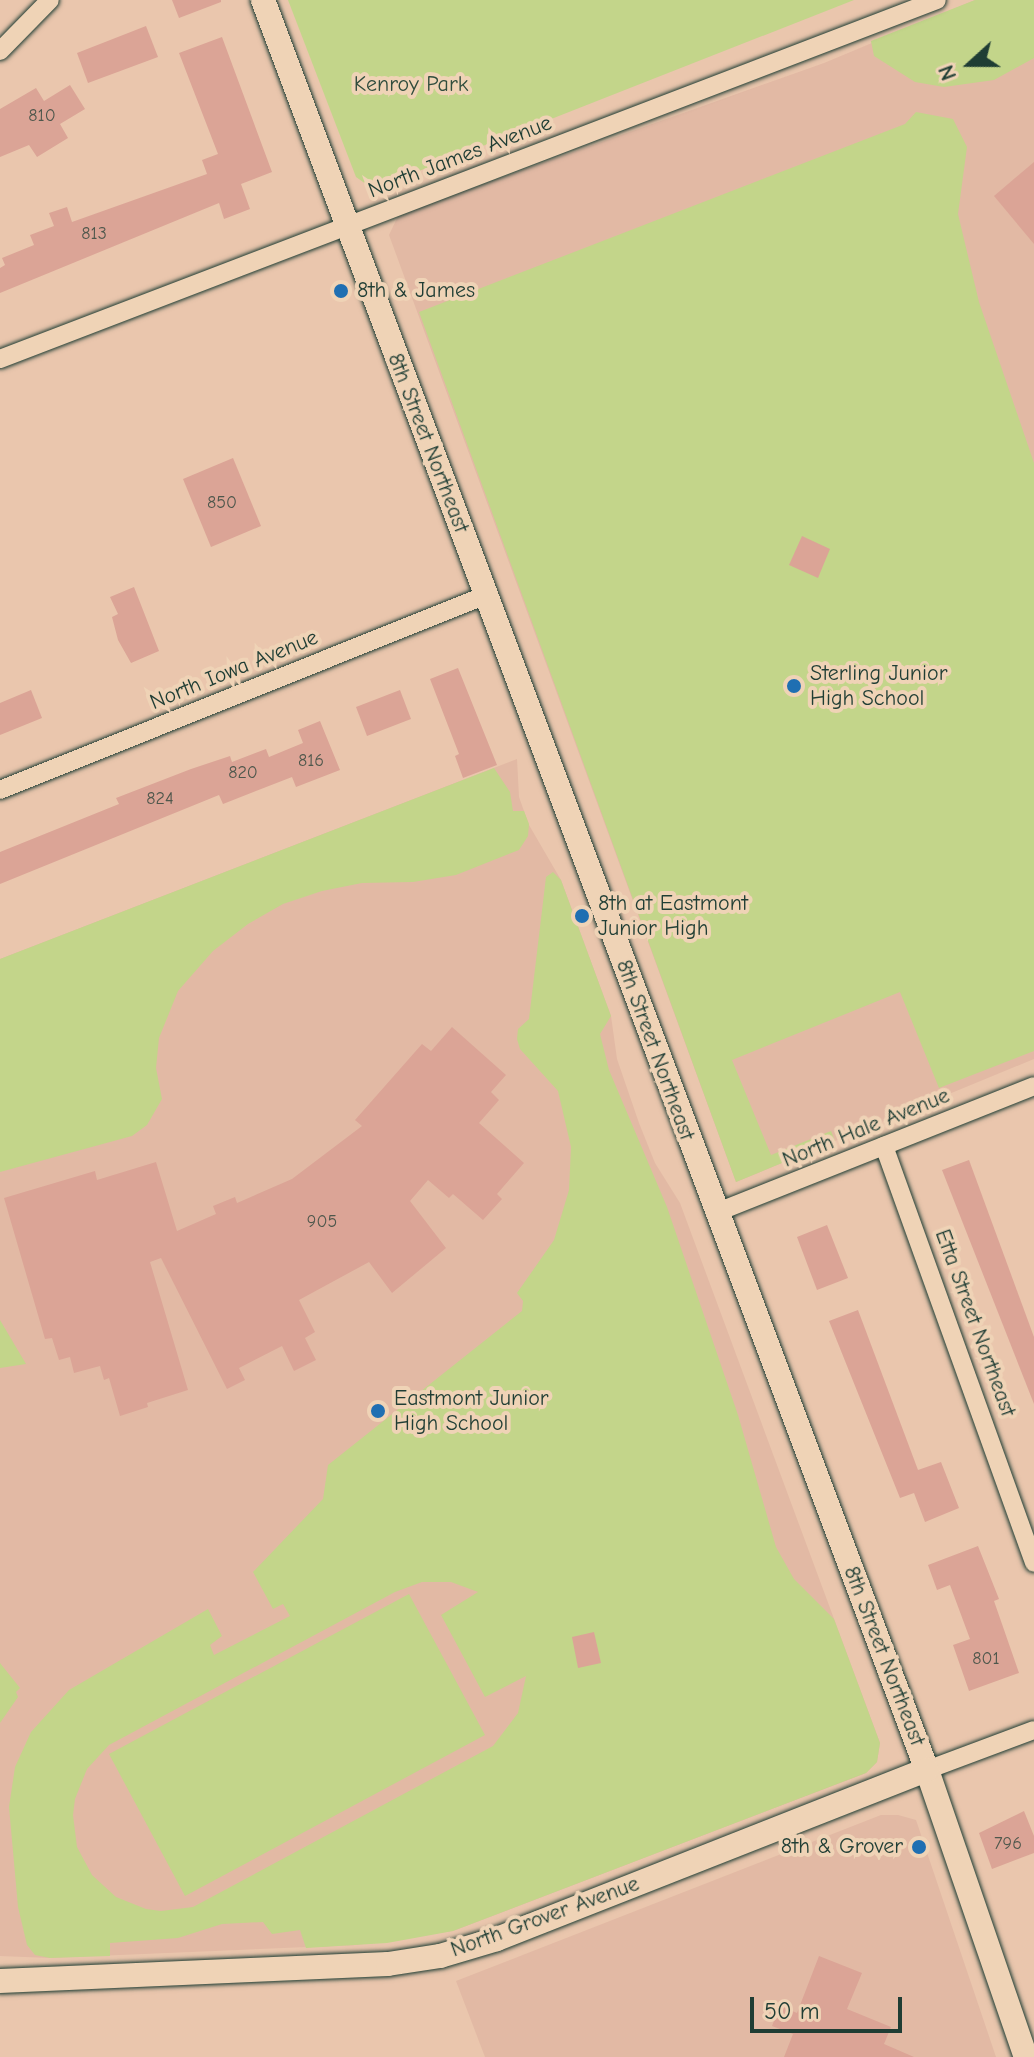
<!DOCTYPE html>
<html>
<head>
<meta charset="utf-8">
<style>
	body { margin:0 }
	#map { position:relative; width:1034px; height:2057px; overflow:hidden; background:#eac6ad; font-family:"Comic Neue",sans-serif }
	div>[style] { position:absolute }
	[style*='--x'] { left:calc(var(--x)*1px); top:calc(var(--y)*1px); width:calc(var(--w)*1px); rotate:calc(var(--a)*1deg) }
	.built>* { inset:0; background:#e2b9a4 }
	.green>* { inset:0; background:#c3d58a }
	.building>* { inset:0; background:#dba496 }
	.roads { filter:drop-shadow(0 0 2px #1f3d34) drop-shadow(0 0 2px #1f3d34) }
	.street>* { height:18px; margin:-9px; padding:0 9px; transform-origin:9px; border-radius:9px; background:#efd3b6 }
	.secondary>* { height:24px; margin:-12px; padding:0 12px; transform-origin:12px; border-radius:12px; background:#efd3b6 }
	.dots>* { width:22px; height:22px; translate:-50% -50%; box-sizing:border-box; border:4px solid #efd3b6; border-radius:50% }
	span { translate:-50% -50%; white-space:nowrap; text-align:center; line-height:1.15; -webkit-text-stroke:8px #efd3b6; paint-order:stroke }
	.number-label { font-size:18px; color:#4e574c }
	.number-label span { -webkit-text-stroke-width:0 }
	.park-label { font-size:22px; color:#2f4c3d }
	.street-label { font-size:22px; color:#1f3d34 }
	.poi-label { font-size:22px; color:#1f3d34 }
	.left { translate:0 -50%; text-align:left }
	.right { translate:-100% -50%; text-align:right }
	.north { position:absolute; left:930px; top:24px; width:80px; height:80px; -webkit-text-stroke:6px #efd3b6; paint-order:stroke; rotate:249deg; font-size:22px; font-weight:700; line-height:32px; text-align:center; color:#1f3d34 }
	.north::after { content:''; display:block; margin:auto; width:28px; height:36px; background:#1f3d34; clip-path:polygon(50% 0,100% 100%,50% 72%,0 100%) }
	.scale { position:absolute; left:750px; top:1997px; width:152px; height:36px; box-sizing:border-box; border:4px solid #1f3d34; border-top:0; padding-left:10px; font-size:24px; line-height:28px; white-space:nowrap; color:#1f3d34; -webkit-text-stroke:6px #efd3b6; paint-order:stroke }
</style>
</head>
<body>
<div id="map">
	<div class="built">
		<div style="clip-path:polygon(975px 0,1034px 0,1034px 1059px,736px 1182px,389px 235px,399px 214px,824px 63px)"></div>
		<div style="clip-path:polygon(517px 759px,519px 797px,529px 825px,561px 880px,611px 1016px,617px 1059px,639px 1123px,655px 1163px,680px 1203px,880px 1743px,877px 1762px,866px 1773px,453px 1931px,356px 1945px,50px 1958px,0 1956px,0 959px)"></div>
		<div style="clip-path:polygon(881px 1815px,898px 1815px,916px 1820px,996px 2057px,485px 2057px,456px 1981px)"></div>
	</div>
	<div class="green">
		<div style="clip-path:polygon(288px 0,854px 0,373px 189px,356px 177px)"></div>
		<div style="clip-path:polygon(975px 0,1034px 0,1034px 58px,994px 80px,944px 87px,915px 82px,874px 56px,871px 41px)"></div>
		<div style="clip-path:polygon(916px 112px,953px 119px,967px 147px,958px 214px,979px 302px,1034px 463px,1034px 1051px,939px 1088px,900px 992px,732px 1060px,771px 1155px,831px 1131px,835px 1141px,736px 1182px,419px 312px,905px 124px)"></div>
		<div style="clip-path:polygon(494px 768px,510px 792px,513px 811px,524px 811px,529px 824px,528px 836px,519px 850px,456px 875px,413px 882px,362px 883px,322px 891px,283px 904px,248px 924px,213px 951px,178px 991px,159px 1038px,156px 1068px,162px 1099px,147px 1125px,132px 1136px,0 1172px,0 959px)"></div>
		<div style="clip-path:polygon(evenodd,553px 872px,561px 880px,611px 1016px,600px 1034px,609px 1070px,667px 1207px,738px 1415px,776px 1547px,794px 1579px,834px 1619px,880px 1743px,877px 1762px,866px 1773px,453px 1931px,387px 1943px,306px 1948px,300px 1930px,272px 1934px,263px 1922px,222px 1924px,178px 1938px,110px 1943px,110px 1956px,50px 1958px,35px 1955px,27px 1945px,18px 1907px,9px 1807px,15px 1767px,31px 1732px,69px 1690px,208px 1609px,222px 1636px,210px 1645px,214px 1655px,290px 1616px,283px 1604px,273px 1609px,253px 1572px,323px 1499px,328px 1465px,522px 1311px,523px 1301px,517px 1293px,554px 1240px,569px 1190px,571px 1147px,558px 1091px,520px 1049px,517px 1039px,518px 1029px,529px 1019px,546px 877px,553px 872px,422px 1582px,451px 1582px,478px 1592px,441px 1615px,485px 1697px,526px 1676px,518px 1713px,493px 1746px,193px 1907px,161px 1911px,146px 1909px,116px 1897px,92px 1875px,77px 1847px,73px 1815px,75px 1799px,87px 1769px,109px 1745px,395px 1592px,422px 1582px)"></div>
		<div style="clip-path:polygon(0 1320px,26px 1364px,0 1368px)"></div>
		<div style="clip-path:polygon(409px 1594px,485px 1735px,185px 1896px,109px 1754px)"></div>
		<div style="clip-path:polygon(0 1663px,20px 1688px,16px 1692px,18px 1697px,0 1723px)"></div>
	</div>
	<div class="building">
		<div style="clip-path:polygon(172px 0,221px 0,221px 2px,179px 18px)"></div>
		<div style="clip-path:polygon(146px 26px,158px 57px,88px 83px,77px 53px)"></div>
		<div style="clip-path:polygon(222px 37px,272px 172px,241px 184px,250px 209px,224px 219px,219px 203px,0 293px,0 268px,5px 265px,2px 258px,34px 245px,30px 235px,54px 226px,49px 213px,67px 207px,72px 222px,207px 174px,202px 160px,218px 154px,179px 53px)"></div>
		<div style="clip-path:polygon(70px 85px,85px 109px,60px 124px,68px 138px,37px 157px,29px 145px,0 157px,0 109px,36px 88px,44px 101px)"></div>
		<div style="clip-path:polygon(1034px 162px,1034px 244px,994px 196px)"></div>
		<div style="clip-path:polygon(233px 458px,261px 526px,211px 547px,183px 479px)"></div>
		<div style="clip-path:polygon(802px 536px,830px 549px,818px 578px,789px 565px)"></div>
		<div style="clip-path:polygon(134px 587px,159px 651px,131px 663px,118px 640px,112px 617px,118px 614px,110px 597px)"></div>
		<div style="clip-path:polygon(458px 668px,497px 765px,463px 778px,455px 756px,459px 754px,430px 679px)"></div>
		<div style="clip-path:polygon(31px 690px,42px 718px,0 735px,0 703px)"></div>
		<div style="clip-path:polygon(400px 690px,411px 719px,367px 736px,356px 707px)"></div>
		<div style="clip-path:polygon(320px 721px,340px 770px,296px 787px,292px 777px,223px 804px,219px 795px,0 884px,0 852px,119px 804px,116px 798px,191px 769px,230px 756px,232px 762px,266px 749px,269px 757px,303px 743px,298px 730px)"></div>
		<div style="clip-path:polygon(452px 1027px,506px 1075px,491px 1092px,499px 1100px,479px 1123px,524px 1163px,497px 1194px,502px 1199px,483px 1220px,453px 1194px,449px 1198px,428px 1180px,410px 1201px,446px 1248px,392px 1293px,369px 1262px,299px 1300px,315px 1332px,305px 1338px,316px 1360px,294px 1371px,282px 1346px,239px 1368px,245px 1380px,227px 1389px,161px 1258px,150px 1262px,188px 1390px,147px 1403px,148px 1407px,120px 1416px,109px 1378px,104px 1380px,100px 1366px,74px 1373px,70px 1357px,59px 1360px,52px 1338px,45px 1339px,4px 1198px,95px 1171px,97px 1180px,156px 1162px,177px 1231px,216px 1214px,213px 1206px,235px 1197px,237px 1203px,292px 1179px,362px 1126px,355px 1120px,422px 1044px,431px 1051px)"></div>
		<div style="clip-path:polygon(969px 1160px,1034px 1337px,1034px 1404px,942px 1170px)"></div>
		<div style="clip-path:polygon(827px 1225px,848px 1278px,817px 1290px,797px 1237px)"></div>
		<div style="clip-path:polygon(858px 1310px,918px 1470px,941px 1462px,959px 1508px,925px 1522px,914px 1493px,900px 1498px,829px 1321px)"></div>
		<div style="clip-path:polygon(978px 1546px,999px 1599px,994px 1601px,1019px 1673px,969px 1691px,953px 1645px,970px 1639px,950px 1585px,937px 1590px,928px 1565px)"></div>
		<div style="clip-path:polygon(594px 1632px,601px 1663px,578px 1668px,572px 1637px)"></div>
		<div style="clip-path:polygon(1024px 1811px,1034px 1836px,1034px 1853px,992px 1869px,979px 1833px)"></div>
		<div style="clip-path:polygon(819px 1956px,862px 1973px,847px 2009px,891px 2027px,884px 2044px,914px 2057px,784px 2057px,793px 2034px,772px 2026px,780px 2006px,797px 2013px)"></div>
	</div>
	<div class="roads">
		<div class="street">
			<div style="--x:0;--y:51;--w:71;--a:-45.6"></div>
			<div style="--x:0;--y:359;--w:1003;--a:-20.96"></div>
			<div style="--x:0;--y:790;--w:524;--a:-21.86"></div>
			<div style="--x:884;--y:1146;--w:443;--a:70.2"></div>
			<div style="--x:715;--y:1213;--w:343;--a:-21.7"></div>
			<div style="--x:927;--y:1770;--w:114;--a:-20.5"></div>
		</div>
		<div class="secondary">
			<div style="--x:263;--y:0;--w:1890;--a:69.44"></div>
			<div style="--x:927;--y:1770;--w:304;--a:71"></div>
			<div style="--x:0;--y:1981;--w:388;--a:-2.5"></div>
			<div style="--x:388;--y:1964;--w:53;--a:-8.7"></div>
			<div style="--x:440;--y:1956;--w:59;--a:-16.6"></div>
			<div style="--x:497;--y:1939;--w:462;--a:-21.5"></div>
		</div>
	</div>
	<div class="dots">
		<div style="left:341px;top:291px;background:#1f6fb2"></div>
		<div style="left:794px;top:686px;background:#1f6fb2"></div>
		<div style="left:582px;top:916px;background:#1f6fb2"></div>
		<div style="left:378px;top:1411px;background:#1f6fb2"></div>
		<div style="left:919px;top:1847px;background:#1f6fb2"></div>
	</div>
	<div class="number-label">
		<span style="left:42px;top:116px">810</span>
		<span style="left:94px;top:234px">813</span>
		<span style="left:222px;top:503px">850</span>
		<span style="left:311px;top:761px">816</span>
		<span style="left:243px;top:773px">820</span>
		<span style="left:160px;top:799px">824</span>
		<span style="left:322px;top:1222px">905</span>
		<span style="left:986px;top:1659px">801</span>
		<span style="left:1008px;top:1844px">796</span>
	</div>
	<div class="park-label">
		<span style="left:411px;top:85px">Kenroy Park</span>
	</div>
	<div class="street-label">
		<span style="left:460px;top:157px;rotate:-21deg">North James Avenue</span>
		<span style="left:428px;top:443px;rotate:69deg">8th Street Northeast</span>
		<span style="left:234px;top:670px;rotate:-22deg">North Iowa Avenue</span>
		<span style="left:655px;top:1050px;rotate:70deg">8th Street Northeast</span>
		<span style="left:866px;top:1128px;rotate:-22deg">North Hale Avenue</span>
		<span style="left:975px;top:1323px;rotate:70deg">Etta Street Northeast</span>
		<span style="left:884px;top:1656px;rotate:69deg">8th Street Northeast</span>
		<span style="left:545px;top:1917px;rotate:-20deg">North Grover Avenue</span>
	</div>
	<div class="poi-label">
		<span class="left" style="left:357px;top:291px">8th &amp; James</span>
		<span class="left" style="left:810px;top:686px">Sterling Junior<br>High School</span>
		<span class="left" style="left:598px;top:916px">8th at Eastmont<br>Junior High</span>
		<span class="left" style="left:394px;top:1411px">Eastmont Junior<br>High School</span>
		<span class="right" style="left:903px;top:1847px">8th &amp; Grover</span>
	</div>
	<div class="north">N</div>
	<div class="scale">50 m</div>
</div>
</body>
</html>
